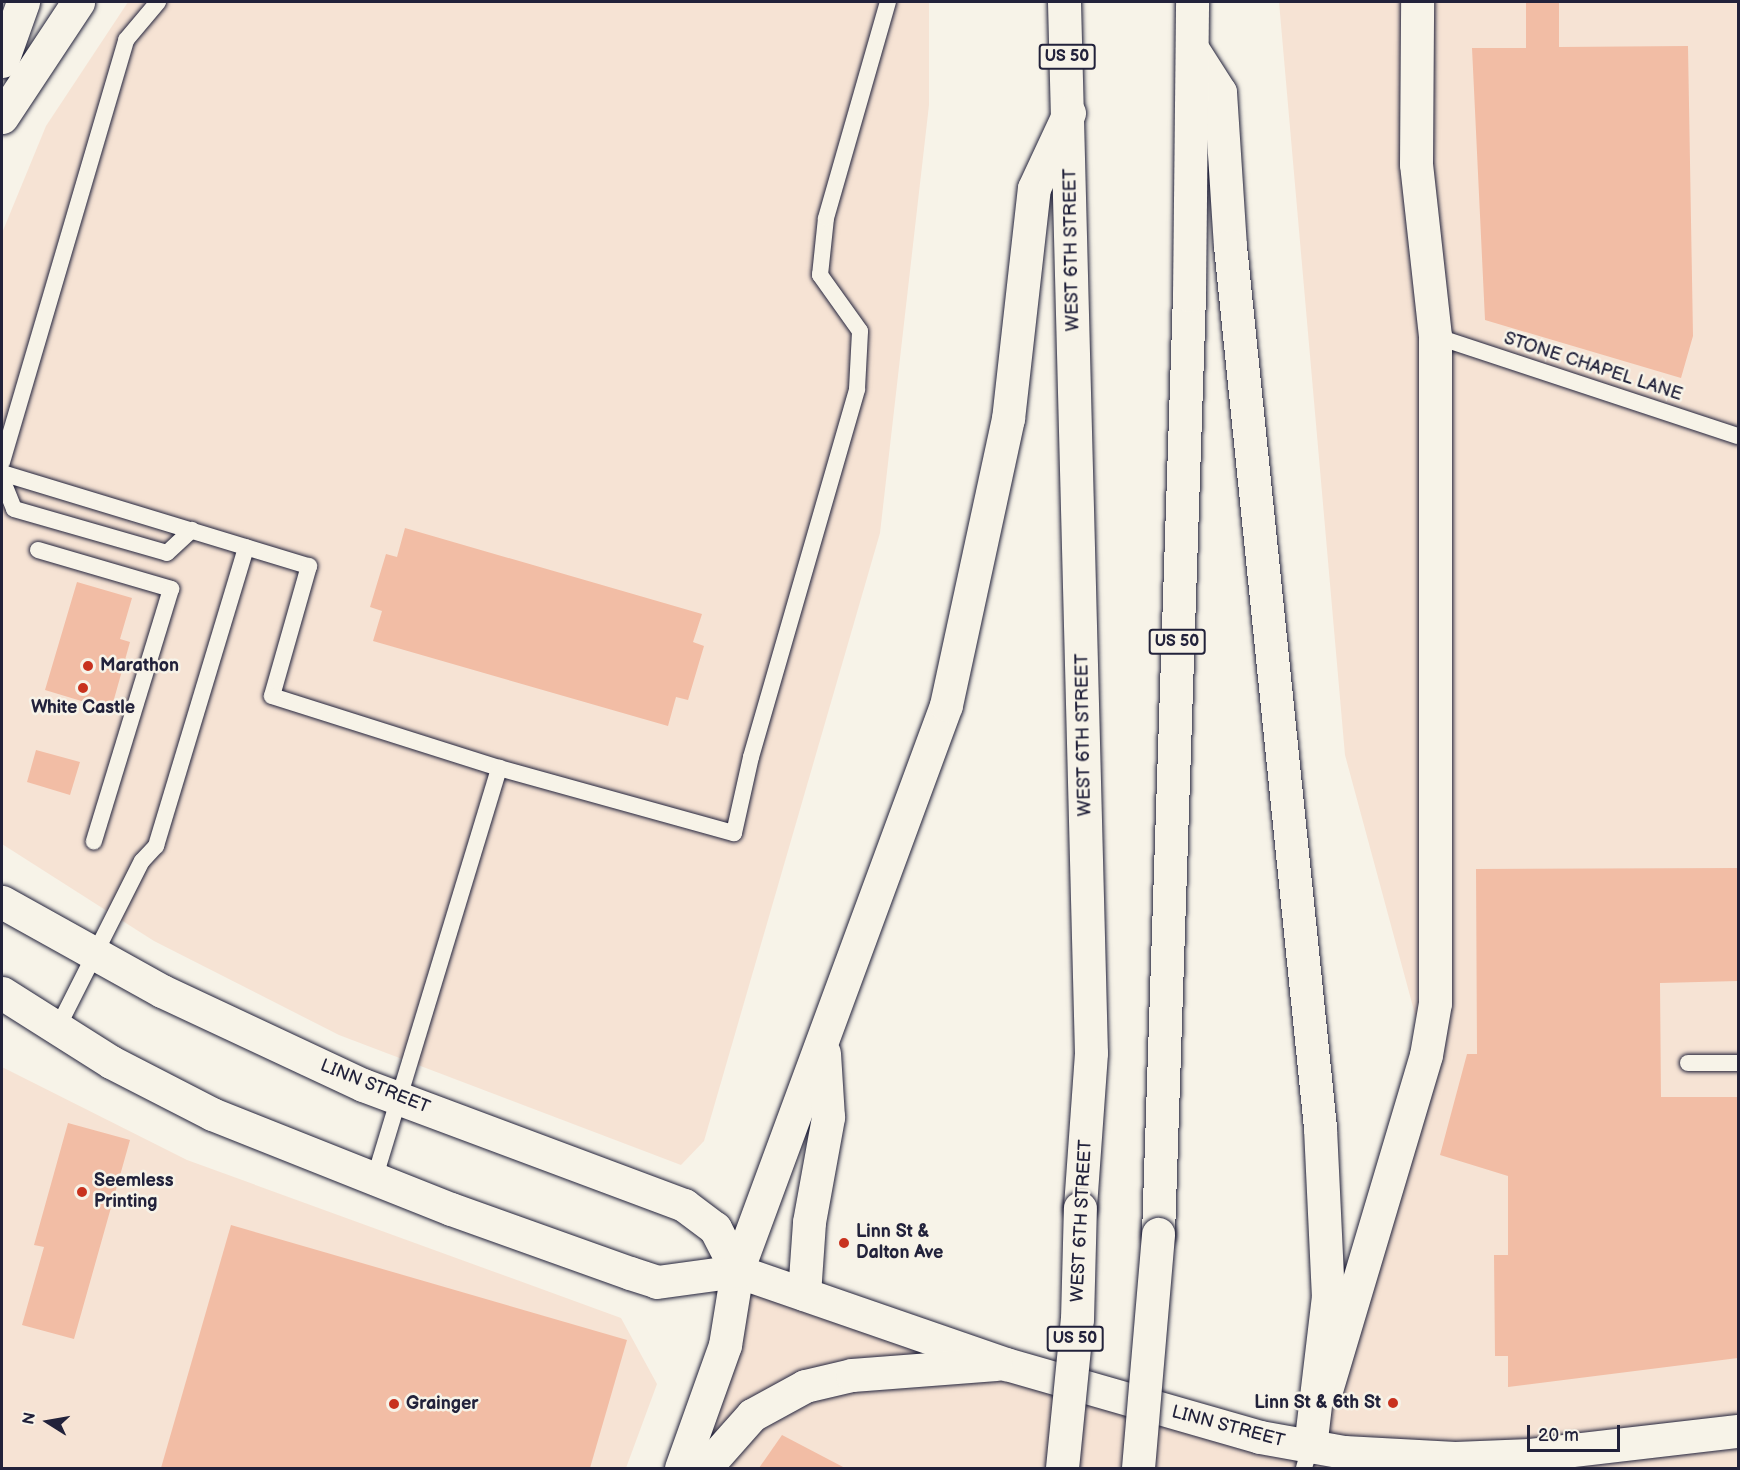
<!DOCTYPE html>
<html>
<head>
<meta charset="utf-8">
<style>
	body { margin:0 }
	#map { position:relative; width:1740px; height:1470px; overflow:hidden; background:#f7f3e8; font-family:"Balsamiq Sans",sans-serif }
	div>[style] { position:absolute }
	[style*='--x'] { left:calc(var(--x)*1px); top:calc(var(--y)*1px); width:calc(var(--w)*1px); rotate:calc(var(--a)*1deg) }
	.built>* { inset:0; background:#f6e3d4 }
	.building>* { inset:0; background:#f2bda5 }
	.roads { filter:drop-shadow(0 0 2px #22223b) drop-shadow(0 0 2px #22223b) }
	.service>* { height:16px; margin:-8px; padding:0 8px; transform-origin:8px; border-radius:8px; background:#f7f3e8 }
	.minor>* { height:33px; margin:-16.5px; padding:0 16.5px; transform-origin:16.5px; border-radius:16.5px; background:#f7f3e8 }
	.secondary>* { height:33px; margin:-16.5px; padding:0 16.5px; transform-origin:16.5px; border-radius:16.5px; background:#f7f3e8 }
	.primary>* { height:33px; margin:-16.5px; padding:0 16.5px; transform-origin:16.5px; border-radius:16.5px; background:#f7f3e8 }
	.motorway>* { height:33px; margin:-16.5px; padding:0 16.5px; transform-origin:16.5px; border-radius:16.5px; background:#f7f3e8 }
	.bridges { filter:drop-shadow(0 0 2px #22223b) drop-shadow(0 0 2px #22223b) }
	.motorway-bridge>* { height:33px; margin:-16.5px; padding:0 16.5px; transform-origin:16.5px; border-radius:16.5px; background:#f7f3e8 }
	.dots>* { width:16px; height:16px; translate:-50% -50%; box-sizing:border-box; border:3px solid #f7f3e8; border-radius:50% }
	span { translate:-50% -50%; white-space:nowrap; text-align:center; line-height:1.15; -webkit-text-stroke:5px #f7f3e8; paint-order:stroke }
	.shield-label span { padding:2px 4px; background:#f7f3e8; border:2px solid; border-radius:4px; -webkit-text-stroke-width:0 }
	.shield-label { font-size:16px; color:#22223b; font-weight:700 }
	.street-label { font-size:18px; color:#22223b }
	.poi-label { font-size:18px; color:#22223b; font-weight:700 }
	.left { translate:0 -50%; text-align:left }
	.right { translate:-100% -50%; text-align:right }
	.frame { position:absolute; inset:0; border:3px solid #22223b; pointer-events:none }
	.north { position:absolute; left:18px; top:1392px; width:60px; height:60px; -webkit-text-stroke:4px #f7f3e8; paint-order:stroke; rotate:281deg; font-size:16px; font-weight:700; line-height:24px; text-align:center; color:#22223b }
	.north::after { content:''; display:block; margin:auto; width:21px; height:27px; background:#22223b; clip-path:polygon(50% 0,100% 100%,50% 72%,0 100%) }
	.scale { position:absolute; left:1527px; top:1425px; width:93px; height:27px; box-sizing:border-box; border:3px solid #22223b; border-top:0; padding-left:8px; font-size:18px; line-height:21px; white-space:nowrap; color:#22223b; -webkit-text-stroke:4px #f7f3e8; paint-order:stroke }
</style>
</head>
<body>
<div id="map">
	<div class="built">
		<div style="clip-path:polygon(128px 2px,929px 2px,929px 105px,880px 533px,704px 1141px,681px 1165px,339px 1035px,154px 941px,2px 844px,2px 233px,46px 126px)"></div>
		<div style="clip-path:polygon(1279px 2px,1738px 2px,1738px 1468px,681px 1468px,737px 1271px,1310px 1447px,1426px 1055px,1345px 755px)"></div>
		<div style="clip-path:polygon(2px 1067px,187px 1160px,621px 1318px,657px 1384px,626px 1468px,2px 1468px)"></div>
	</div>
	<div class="building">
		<div style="clip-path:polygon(1526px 2px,1559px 2px,1559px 47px,1688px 46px,1693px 336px,1681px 378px,1485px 320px,1472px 48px,1526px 48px)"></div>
		<div style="clip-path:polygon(405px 528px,702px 614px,693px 642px,704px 646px,688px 700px,676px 697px,668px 726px,373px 641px,382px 611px,370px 607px,386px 554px,397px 557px)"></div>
		<div style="clip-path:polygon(77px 582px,132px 598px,120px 639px,130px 642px,111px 710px,45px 690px)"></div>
		<div style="clip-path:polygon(36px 750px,80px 762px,70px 795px,27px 782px)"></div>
		<div style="clip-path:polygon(1738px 868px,1738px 981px,1660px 983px,1661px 1097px,1738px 1097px,1738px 1358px,1508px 1387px,1508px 1356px,1495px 1356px,1494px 1255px,1508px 1255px,1508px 1176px,1440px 1155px,1467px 1054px,1477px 1054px,1476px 869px)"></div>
		<div style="clip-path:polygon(68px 1123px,130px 1140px,74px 1339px,22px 1325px,44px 1247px,34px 1245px)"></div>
		<div style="clip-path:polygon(231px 1225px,627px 1340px,590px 1468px,161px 1468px)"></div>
		<div style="clip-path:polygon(782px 1435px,845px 1468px,759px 1468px)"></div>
	</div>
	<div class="roads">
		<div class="service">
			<div style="--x:1435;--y:336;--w:319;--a:18.3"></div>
			<div style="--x:2;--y:462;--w:440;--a:-73.6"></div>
			<div style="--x:126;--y:40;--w:50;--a:-49.9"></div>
			<div style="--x:2;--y:473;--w:321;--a:16.9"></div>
			<div style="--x:309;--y:566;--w:135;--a:105.9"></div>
			<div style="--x:272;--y:696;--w:238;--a:17.6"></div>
			<div style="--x:499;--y:768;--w:244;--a:15.5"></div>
			<div style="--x:734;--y:833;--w:78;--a:-77.4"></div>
			<div style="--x:751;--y:757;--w:383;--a:-73.9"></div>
			<div style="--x:857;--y:389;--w:58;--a:-87"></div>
			<div style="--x:860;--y:331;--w:69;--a:-125.5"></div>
			<div style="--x:820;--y:275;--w:57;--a:-84"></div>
			<div style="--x:826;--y:218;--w:225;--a:-74"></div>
			<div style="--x:2;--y:479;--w:32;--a:68"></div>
			<div style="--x:14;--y:509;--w:159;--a:16"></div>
			<div style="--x:167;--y:553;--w:34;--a:-43"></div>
			<div style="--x:38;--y:550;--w:139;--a:16.3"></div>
			<div style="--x:171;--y:589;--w:264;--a:107"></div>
			<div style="--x:58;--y:1027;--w:186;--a:-63.2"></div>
			<div style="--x:142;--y:861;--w:21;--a:-47"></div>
			<div style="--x:156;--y:846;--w:312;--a:-73.2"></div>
			<div style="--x:1688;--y:1063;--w:50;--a:0"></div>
			<div style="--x:374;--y:1180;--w:431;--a:-73.1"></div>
			<div style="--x:1304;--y:1468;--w:22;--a:-74"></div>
		</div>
		<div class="minor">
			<div style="--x:1327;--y:1387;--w:346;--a:-73.4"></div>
			<div style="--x:1426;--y:1055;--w:53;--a:-80.2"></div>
			<div style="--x:1435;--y:1003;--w:667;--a:-90"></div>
			<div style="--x:1435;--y:336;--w:173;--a:-96.3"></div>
			<div style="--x:1416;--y:164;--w:162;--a:-89.6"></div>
		</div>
		<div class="secondary">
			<div style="--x:2;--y:902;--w:183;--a:29.1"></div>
			<div style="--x:162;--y:991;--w:222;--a:25.1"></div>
			<div style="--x:363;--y:1085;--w:343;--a:20.5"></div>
			<div style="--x:684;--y:1205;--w:39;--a:37"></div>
			<div style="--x:715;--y:1228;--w:48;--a:62.9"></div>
			<div style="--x:2;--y:993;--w:129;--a:32.3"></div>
			<div style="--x:111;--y:1062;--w:114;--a:27.2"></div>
			<div style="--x:212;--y:1114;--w:257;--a:21.7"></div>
			<div style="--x:451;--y:1209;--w:190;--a:19.7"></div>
			<div style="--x:630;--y:1273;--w:28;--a:18"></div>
			<div style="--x:657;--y:1282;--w:81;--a:-7.8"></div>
			<div style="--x:737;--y:1271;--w:285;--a:19.1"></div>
			<div style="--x:1006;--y:1364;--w:264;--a:16"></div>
			<div style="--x:1260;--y:1437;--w:85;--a:10.1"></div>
			<div style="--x:1344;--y:1452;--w:111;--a:3.1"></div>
			<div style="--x:1455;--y:1458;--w:75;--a:-2.3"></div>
			<div style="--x:1530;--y:1455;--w:209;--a:-6.6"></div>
			<div style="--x:681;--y:1468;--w:131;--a:-70.3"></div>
			<div style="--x:725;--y:1345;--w:75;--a:-80.8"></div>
			<div style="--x:705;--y:1468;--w:71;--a:-48.4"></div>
			<div style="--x:752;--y:1415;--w:60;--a:-28.7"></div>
			<div style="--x:805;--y:1386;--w:48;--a:-13.2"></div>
			<div style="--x:852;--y:1375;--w:144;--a:-4.4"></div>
		</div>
		<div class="primary">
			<div style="--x:2;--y:61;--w:63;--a:-70.4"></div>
			<div style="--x:2;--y:117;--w:138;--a:-56.5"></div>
		</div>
		<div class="motorway">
			<div style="--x:1064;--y:2;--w:1051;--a:88.53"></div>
			<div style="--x:1091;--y:1053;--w:155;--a:94.1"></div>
			<div style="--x:1193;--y:50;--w:50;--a:57.3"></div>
			<div style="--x:1220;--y:92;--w:154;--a:86.3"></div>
			<div style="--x:1230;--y:246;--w:887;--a:84.17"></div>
			<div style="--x:1320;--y:1128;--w:168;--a:87.3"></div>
			<div style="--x:1328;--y:1296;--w:152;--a:96.8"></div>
			<div style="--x:1158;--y:1234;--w:940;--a:-88.11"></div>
			<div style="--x:1189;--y:295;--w:293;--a:-89.4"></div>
			<div style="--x:737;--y:1271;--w:603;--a:-69.73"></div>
			<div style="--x:946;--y:705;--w:293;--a:-77.8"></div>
			<div style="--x:1008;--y:419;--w:232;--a:-83.6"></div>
			<div style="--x:1034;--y:188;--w:83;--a:-65"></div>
			<div style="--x:804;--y:1294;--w:72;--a:-86"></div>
			<div style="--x:809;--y:1222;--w:107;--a:-79.7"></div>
			<div style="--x:828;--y:1117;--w:64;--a:-93.6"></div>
		</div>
	</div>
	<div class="bridges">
		<div class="motorway-bridge">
			<div style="--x:1062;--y:1468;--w:150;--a:-84.3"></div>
			<div style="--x:1077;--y:1319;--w:111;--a:-88.5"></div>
			<div style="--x:1138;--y:1468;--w:235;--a:-85.1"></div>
		</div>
	</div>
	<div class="dots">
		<div style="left:88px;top:666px;background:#c8321e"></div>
		<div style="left:83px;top:688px;background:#c8321e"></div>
		<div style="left:82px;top:1192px;background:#c8321e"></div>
		<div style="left:844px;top:1243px;background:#c8321e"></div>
		<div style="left:1393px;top:1403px;background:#c8321e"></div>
		<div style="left:394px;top:1404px;background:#c8321e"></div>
	</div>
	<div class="shield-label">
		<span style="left:1067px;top:57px">US 50</span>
		<span style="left:1177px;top:642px">US 50</span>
		<span style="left:1075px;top:1339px">US 50</span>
	</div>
	<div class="street-label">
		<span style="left:1072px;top:250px;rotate:-91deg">WEST 6TH STREET</span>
		<span style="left:1593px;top:367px;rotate:18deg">STONE CHAPEL LANE</span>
		<span style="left:1084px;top:735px;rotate:-91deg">WEST 6TH STREET</span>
		<span style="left:375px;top:1087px;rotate:22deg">LINN STREET</span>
		<span style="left:1082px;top:1221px;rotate:-87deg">WEST 6TH STREET</span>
		<span style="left:1228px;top:1427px;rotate:15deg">LINN STREET</span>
	</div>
	<div class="poi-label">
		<span class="left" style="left:100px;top:666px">Marathon</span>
		<span style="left:83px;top:708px">White Castle</span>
		<span class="left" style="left:94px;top:1192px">Seemless<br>Printing</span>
		<span class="left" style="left:856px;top:1243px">Linn St &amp;<br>Dalton Ave</span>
		<span class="right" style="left:1381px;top:1403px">Linn St &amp; 6th St</span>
		<span class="left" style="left:406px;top:1404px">Grainger</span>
	</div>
	<div class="frame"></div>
	<div class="north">N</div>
	<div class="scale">20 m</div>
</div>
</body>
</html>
